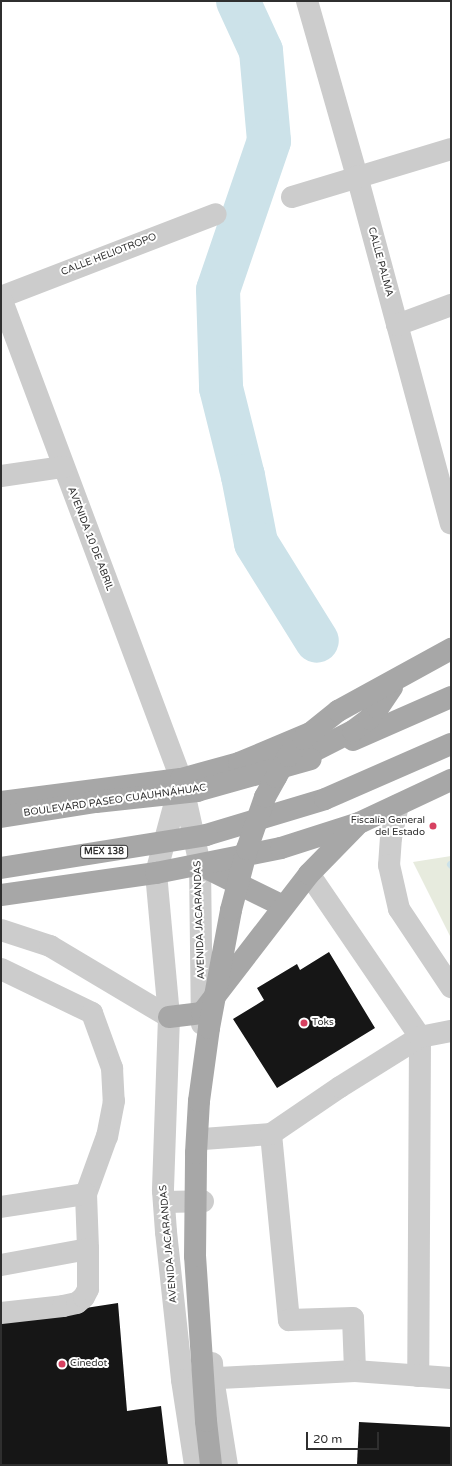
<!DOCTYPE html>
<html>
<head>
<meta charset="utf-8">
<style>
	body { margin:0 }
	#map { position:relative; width:452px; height:1466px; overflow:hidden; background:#fff; font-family:"Varela Round",sans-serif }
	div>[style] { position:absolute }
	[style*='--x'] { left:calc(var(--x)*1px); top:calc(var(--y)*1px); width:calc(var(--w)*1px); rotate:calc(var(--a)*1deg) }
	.green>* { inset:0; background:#e7ebde }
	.stream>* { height:7px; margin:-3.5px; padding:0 3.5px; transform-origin:3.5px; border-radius:3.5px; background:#cce2e9 }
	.river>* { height:44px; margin:-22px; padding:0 22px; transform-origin:22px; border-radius:22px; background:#cce2e9 }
	.building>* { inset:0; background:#161616 }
	.minor>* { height:22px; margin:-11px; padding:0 11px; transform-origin:11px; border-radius:11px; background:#ccc }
	.major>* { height:22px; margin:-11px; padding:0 11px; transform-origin:11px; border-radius:11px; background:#a7a7a7 }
	.major-bridge>* { height:22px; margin:-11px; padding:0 11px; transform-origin:11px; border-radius:11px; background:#a7a7a7 }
	.dots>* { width:11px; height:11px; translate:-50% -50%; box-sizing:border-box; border:2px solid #fff; border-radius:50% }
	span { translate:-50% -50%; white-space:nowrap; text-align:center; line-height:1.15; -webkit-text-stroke:4px #fff; paint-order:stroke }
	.shield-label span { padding:1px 3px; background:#fff; border:1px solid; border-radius:3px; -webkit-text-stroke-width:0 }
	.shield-label { font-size:9px; color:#2f2f2f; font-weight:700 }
	.street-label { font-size:10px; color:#2f2f2f }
	.poi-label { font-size:10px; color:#2f2f2f }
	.right { translate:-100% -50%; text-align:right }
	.left { translate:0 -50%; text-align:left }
	.frame { position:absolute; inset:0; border:2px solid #2f2f2f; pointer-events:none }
	.scale { position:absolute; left:306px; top:1432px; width:73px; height:18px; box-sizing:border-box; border:2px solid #2f2f2f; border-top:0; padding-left:5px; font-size:12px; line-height:14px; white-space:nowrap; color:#2f2f2f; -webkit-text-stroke:3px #fff; paint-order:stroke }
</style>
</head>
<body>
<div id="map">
	<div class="green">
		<div style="clip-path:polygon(451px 856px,451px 938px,413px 862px)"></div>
	</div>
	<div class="stream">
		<div style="--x:450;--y:864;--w:1;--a:45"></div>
	</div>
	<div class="river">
		<div style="--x:238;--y:1;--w:55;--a:65.3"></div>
		<div style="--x:261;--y:51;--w:90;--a:84.9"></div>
		<div style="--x:269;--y:141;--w:157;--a:108.9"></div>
		<div style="--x:218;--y:290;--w:98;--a:88.2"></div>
		<div style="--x:221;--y:388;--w:91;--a:76"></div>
		<div style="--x:243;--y:476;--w:68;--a:79"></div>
		<div style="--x:256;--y:543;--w:115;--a:58.1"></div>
	</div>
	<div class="building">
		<div style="clip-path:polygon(329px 952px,375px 1028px,277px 1088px,233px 1019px,264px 1000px,257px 988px,297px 964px,300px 970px)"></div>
		<div style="clip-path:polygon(118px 1303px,127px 1411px,161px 1406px,168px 1465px,1px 1465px,1px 1321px)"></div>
		<div style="clip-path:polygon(359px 1422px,451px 1427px,451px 1465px,357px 1465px)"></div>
	</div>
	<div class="minor">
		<div style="--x:307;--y:1;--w:182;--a:74.1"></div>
		<div style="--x:357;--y:176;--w:360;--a:74.9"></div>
		<div style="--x:292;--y:197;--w:166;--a:-16.8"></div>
		<div style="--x:1;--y:297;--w:230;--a:-21.1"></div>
		<div style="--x:1;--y:298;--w:514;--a:69.48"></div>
		<div style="--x:181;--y:779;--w:88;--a:77.5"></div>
		<div style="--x:200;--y:865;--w:159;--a:89.3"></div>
		<div style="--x:397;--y:325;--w:58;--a:-20.3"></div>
		<div style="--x:1;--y:476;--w:63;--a:-8.3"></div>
		<div style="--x:180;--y:784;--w:92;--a:105.1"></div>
		<div style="--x:156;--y:873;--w:145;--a:84.8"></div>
		<div style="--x:169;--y:1017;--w:174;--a:92"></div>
		<div style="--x:163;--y:1191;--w:41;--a:85.8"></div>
		<div style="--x:166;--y:1232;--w:149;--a:83.8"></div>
		<div style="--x:182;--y:1380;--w:86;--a:81.3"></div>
		<div style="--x:398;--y:805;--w:33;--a:102"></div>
		<div style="--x:391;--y:837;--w:28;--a:94"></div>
		<div style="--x:389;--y:865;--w:45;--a:77.2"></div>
		<div style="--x:399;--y:909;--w:94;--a:56.3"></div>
		<div style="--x:309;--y:874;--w:197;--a:55.7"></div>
		<div style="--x:420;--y:1037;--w:339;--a:90.3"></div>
		<div style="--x:1;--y:930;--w:52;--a:18.1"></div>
		<div style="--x:50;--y:946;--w:139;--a:30.8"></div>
		<div style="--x:1;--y:969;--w:101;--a:25.8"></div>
		<div style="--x:92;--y:1013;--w:59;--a:70"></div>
		<div style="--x:112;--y:1068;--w:33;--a:87"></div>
		<div style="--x:114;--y:1101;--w:36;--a:101"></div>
		<div style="--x:107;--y:1136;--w:62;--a:109.9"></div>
		<div style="--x:86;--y:1194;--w:55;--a:87.9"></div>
		<div style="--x:88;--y:1249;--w:88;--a:169.6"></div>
		<div style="--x:271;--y:1134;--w:187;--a:84.5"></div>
		<div style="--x:289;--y:1320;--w:64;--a:-1.8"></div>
		<div style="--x:353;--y:1318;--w:53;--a:87.8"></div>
		<div style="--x:203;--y:1139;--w:68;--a:-4.2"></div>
		<div style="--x:271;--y:1134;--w:83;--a:-34.3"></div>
		<div style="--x:340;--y:1087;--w:94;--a:-32"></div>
		<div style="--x:420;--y:1037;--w:32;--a:-11"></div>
		<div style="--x:164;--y:1202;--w:39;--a:-1"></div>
		<div style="--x:1;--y:1207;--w:86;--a:-8.7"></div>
		<div style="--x:1;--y:1313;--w:62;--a:-6.4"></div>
		<div style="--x:63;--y:1306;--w:14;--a:-12"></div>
		<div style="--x:77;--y:1303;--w:9;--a:-41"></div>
		<div style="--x:84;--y:1297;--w:9;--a:-63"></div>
		<div style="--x:88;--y:1289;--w:40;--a:-90"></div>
		<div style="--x:212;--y:1363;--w:15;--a:86"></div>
		<div style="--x:213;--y:1378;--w:88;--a:80.9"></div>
		<div style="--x:199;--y:1379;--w:156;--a:-2.9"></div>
		<div style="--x:355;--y:1371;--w:96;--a:4.2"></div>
	</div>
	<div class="major">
		<div style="--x:353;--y:740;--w:107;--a:-23.7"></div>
		<div style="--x:289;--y:761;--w:14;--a:-17"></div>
		<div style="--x:302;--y:757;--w:57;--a:-27"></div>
		<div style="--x:353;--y:731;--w:20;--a:-37"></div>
		<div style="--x:369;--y:719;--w:14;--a:-51"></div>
		<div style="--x:378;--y:708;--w:25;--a:-56"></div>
		<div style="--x:1;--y:802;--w:181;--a:-7.3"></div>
		<div style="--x:181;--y:779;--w:60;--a:-15.4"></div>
		<div style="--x:239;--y:763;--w:77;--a:-22.9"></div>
		<div style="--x:206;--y:835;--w:124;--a:-16.8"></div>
		<div style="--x:325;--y:799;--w:137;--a:-23.6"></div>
		<div style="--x:200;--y:865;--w:93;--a:26.3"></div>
		<div style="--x:1;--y:895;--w:157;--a:-8.1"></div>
		<div style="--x:156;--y:873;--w:127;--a:-11.3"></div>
		<div style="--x:281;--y:848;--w:82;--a:-17.8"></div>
		<div style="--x:359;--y:823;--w:102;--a:-25.1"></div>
		<div style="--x:169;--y:1017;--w:33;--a:-7"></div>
		<div style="--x:202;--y:1013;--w:175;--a:-52.4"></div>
		<div style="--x:309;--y:874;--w:67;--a:-45.6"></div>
	</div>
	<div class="major-bridge">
		<div style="--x:1;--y:817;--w:96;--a:-9"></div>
		<div style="--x:96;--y:802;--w:102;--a:-6.2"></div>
		<div style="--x:197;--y:791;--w:118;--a:-15.7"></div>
		<div style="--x:1;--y:868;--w:208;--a:-9.1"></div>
		<div style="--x:211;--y:1465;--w:44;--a:-96.5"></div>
		<div style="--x:206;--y:1421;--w:165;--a:-93.8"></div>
		<div style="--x:195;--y:1256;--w:103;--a:-89.4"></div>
		<div style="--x:196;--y:1153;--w:52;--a:-86.7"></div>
		<div style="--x:199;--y:1101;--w:74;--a:-82.2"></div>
		<div style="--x:209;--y:1028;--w:120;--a:-79.4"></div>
		<div style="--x:231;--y:910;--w:63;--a:-75.3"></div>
		<div style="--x:247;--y:849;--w:55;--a:-70.9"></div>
		<div style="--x:265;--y:797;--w:23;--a:-61"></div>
		<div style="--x:276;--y:777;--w:24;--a:-60"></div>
		<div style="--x:288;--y:756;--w:23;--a:-49"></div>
		<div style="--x:303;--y:739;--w:45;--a:-38.7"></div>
		<div style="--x:338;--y:711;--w:129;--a:-28.8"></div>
	</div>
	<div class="dots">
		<div style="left:433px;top:826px;background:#d74161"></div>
		<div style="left:304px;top:1023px;background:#d74161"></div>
		<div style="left:62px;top:1364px;background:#d74161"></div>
	</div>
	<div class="shield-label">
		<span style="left:104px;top:852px">MEX 138</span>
	</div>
	<div class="street-label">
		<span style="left:109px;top:255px;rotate:-21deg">CALLE HELIOTROPO</span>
		<span style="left:380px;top:262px;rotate:75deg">CALLE PALMA</span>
		<span style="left:90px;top:539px;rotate:69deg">AVENIDA 10 DE ABRIL</span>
		<span style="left:115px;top:801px;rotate:-8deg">BOULEVARD PASEO CUAUHNÁHUAC</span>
		<span style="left:200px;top:920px;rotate:-92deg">AVENIDA JACARANDAS</span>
		<span style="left:169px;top:1244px;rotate:-95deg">AVENIDA JACARANDAS</span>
	</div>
	<div class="poi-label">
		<span class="right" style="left:425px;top:826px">Fiscalía General<br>del Estado</span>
		<span class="left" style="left:312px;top:1023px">Toks</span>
		<span class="left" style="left:70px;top:1364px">Cinedot</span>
	</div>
	<div class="frame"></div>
	<div class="scale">20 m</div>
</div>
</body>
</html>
